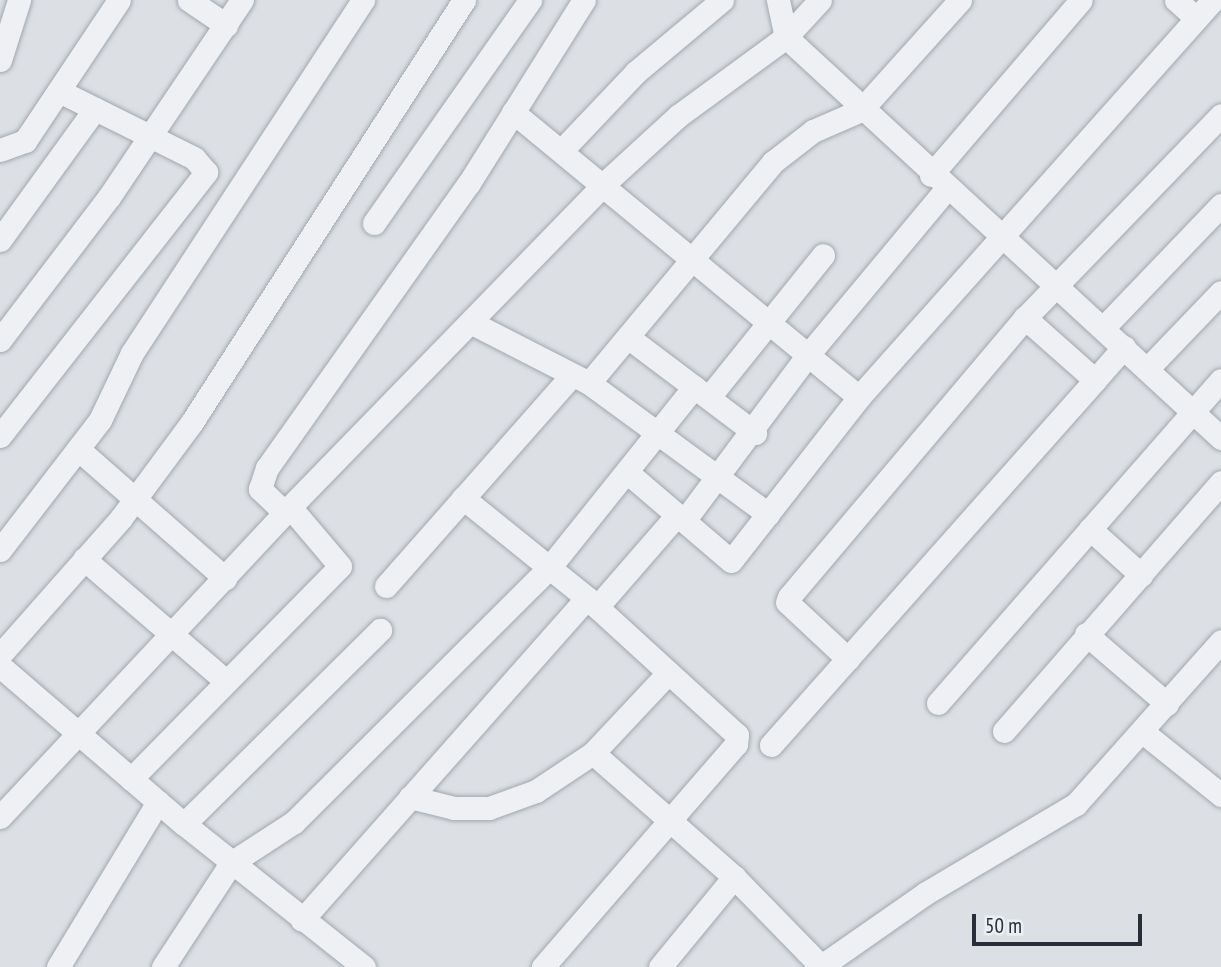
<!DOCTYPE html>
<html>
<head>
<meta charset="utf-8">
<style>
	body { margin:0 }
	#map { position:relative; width:1221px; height:967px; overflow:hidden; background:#dce0e5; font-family:"PT Sans Narrow",sans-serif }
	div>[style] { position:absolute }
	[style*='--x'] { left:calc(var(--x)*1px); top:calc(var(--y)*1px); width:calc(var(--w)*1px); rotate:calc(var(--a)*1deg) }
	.roads { filter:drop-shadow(0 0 2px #a2a7ae) drop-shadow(0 0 2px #a2a7ae) }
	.minor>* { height:23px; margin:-11.5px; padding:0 11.5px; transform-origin:11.5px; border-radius:11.5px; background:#eef0f4 }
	span { translate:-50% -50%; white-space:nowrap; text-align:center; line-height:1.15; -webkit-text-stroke:6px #ebeff3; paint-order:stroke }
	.scale { position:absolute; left:972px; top:914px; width:170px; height:32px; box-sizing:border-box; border:4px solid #272e3a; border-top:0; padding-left:9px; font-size:21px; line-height:24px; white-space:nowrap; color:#272e3a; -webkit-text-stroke:5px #ebeff3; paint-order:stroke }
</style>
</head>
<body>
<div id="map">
	<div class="roads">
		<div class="minor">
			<div style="--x:189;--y:0;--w:45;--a:34"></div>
			<div style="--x:778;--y:0;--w:38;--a:78"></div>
			<div style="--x:786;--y:37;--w:592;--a:42.67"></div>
			<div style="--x:1176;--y:0;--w:27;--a:42"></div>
			<div style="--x:0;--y:60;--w:63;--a:-72.4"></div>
			<div style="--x:513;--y:112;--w:448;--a:39.5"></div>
			<div style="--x:563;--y:149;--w:106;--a:-46.5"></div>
			<div style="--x:636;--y:72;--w:112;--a:-39.9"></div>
			<div style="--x:0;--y:150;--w:27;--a:-20"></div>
			<div style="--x:25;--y:141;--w:169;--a:-56.3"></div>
			<div style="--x:931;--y:175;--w:230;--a:-49.4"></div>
			<div style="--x:374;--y:223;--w:272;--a:-55"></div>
			<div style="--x:0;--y:240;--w:162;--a:-54.1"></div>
			<div style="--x:472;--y:323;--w:131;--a:27.1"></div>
			<div style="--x:589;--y:383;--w:222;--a:36.2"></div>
			<div style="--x:1105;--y:326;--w:168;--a:-46.2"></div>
			<div style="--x:629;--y:338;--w:158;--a:37"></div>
			<div style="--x:0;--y:340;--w:180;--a:-52.7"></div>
			<div style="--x:109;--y:197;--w:238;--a:-56"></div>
			<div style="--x:1148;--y:368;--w:105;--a:-46.2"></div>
			<div style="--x:1095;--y:380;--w:44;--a:-48.7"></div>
			<div style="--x:589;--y:383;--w:288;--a:-50.2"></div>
			<div style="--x:773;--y:162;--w:51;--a:-37.8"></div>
			<div style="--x:813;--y:131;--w:52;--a:-23.6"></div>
			<div style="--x:861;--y:110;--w:148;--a:-48"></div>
			<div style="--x:709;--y:397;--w:182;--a:-51.2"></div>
			<div style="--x:0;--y:436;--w:335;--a:-52"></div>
			<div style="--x:206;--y:172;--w:18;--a:-131"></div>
			<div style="--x:194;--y:158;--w:151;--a:-153.6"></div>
			<div style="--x:78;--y:449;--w:196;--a:41.3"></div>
			<div style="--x:628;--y:473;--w:135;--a:40.5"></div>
			<div style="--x:731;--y:561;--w:208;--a:-52"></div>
			<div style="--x:859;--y:397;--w:532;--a:-48.28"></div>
			<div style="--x:463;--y:498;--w:159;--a:38.9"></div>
			<div style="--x:587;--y:598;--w:203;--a:42.4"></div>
			<div style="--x:737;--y:735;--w:9;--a:96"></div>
			<div style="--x:736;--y:744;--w:295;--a:130.9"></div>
			<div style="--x:285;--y:513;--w:35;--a:-136"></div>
			<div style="--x:260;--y:489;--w:22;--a:-72"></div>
			<div style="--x:267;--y:468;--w:349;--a:-54.7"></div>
			<div style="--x:469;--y:183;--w:216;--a:-57.9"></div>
			<div style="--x:684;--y:521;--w:206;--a:-53.3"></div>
			<div style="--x:807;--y:356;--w:217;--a:-50.2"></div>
			<div style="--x:1090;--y:529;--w:69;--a:42"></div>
			<div style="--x:0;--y:550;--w:164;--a:-52.4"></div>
			<div style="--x:100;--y:420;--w:74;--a:-64.5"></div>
			<div style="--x:132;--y:353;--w:422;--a:-56.8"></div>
			<div style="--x:84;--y:559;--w:187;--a:40.7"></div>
			<div style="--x:386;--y:586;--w:280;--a:-48.6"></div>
			<div style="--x:597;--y:607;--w:122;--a:-49"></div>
			<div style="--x:1086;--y:634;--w:107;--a:40.8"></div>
			<div style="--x:0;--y:655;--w:183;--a:-48.5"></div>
			<div style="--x:121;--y:518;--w:119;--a:-53.5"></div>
			<div style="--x:192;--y:422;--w:502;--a:-57.2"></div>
			<div style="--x:848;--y:659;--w:83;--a:-136.9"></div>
			<div style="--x:787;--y:602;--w:5;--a:-68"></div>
			<div style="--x:789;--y:597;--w:365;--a:-49.8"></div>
			<div style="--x:1025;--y:318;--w:282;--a:-46"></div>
			<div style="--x:0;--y:666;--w:243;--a:40.7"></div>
			<div style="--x:184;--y:824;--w:230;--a:38.5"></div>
			<div style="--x:938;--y:703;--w:429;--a:-48.8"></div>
			<div style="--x:1004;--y:731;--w:330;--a:-48.9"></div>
			<div style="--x:1144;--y:733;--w:99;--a:38.8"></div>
			<div style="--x:771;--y:745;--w:488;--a:-48.4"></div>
			<div style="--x:1095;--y:380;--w:94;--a:-138.5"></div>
			<div style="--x:593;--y:753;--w:188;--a:41.3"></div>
			<div style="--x:734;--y:877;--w:124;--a:45.7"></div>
			<div style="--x:131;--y:779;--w:298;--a:-45.5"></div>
			<div style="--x:340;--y:566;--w:77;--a:-130.3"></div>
			<div style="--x:410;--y:797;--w:45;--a:14"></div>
			<div style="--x:454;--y:808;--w:35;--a:0"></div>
			<div style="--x:489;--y:808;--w:50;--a:-19.9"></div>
			<div style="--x:536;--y:791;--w:69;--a:-33.7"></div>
			<div style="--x:593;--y:753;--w:110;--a:-46.8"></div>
			<div style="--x:0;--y:817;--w:424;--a:-46.9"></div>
			<div style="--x:290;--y:507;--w:452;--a:-45.8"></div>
			<div style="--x:605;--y:183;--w:99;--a:-42.5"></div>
			<div style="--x:678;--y:116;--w:134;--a:-36.2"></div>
			<div style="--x:786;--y:37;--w:50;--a:-47.4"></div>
			<div style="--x:184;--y:824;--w:276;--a:-44.7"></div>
			<div style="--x:302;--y:920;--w:430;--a:-48.5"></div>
			<div style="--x:58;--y:967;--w:193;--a:-58.8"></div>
			<div style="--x:163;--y:967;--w:124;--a:-56.8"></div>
			<div style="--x:231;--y:863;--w:75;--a:-33.1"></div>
			<div style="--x:294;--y:822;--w:360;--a:-44.9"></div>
			<div style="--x:549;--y:568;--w:232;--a:-51.3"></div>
			<div style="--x:660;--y:967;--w:117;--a:-50.6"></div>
			<div style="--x:820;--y:967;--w:129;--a:-34.9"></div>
			<div style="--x:926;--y:893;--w:174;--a:-30.7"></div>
			<div style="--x:1076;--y:804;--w:218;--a:-48.3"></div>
		</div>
	</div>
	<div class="scale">50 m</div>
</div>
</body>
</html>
